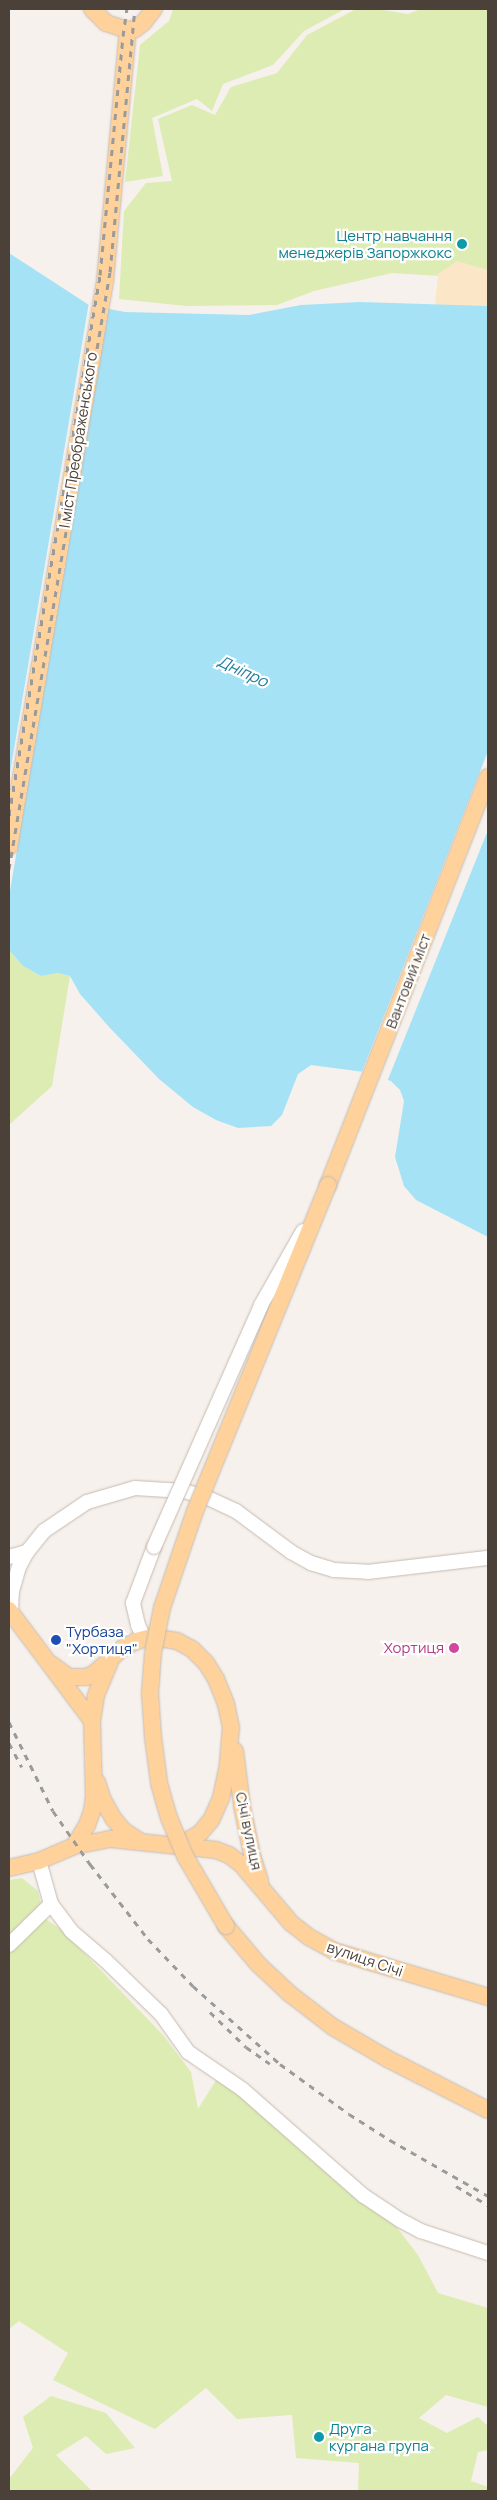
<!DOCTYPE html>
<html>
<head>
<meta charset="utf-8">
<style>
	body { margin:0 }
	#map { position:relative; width:497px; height:2500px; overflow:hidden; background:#f6f1ec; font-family:Manrope,sans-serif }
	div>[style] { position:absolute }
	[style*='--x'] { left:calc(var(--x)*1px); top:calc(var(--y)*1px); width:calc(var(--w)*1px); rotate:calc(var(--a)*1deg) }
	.green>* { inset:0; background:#dcecb3 }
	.sand>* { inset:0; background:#fbe7c7 }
	.water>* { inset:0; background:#a6e2f5 }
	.pier>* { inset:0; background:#f6f1ec }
	.roads { filter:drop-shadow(0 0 1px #c6bab0) drop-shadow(0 0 1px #c6bab0) }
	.minor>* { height:14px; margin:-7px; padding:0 7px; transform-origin:7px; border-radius:7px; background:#fff }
	.major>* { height:16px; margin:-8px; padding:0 8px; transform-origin:8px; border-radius:8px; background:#ffd29c }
	.rail>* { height:3px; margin-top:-1.5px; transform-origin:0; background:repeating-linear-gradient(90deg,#9a9a9a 0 6px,transparent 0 12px) }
	.bridges { filter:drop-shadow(0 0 1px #c6bab0) drop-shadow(0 0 1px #c6bab0) }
	.minor-bridge>* { height:14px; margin:-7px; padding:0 7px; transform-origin:7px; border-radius:7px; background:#fff }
	.major-bridge>* { height:16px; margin:-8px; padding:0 8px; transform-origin:8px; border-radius:8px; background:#ffd29c }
	.dots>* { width:14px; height:14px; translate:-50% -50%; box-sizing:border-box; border:2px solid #fff; border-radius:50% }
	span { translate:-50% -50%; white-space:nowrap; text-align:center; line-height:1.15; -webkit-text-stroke:4.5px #fff; paint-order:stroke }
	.culture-label { font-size:15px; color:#0d838f }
	.right { translate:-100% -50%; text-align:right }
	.left { translate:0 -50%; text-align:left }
	.street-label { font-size:15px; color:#4c4138 }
	.transit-label { font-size:15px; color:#164399 }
	.hotel-label { font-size:15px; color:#b23c85 }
	.water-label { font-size:16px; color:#247e9d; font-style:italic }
	.frame { position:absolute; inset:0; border:10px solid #4c4138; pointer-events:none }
</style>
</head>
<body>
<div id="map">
	<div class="green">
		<div style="clip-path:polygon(173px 9px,345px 9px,304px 31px,273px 65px,223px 84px,212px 111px,197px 99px,152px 118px,163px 176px,125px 182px,140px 45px,169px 21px)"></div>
		<div style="clip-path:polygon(356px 9px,376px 9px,408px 14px,421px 9px,488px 9px,488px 279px,392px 273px,314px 291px,277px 305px,186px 306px,119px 299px,124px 211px,146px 183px,172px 181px,158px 119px,192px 105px,215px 115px,231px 87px,277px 73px,307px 35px)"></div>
		<div style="clip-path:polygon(9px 950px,23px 966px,41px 976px,58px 973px,70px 976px,52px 1086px,9px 1125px)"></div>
		<div style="clip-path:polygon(22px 1878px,38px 1891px,44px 1918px,62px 1930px,163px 2035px,191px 2072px,198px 2109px,220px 2074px,382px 2208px,418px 2255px,438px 2293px,488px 2308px,488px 2407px,446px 2395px,419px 2418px,447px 2433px,478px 2417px,488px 2426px,488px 2450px,478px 2452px,471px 2481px,488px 2487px,488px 2491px,358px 2491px,359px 2463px,296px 2458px,292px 2415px,237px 2419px,206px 2388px,155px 2429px,53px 2380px,68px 2353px,19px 2321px,9px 2329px,9px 1880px)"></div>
		<div style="clip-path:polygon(51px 2396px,106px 2413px,135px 2448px,106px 2454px,86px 2436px,56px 2455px,92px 2491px,9px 2491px,9px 2479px,33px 2448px,23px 2417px)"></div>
	</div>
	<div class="sand">
		<div style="clip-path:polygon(457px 261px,488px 270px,488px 306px,435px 306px,438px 274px)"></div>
	</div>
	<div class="water">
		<div style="clip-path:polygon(9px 253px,89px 305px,125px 312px,249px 315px,301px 305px,360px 302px,488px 306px,488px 1237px,416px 1200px,404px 1186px,395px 1157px,404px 1101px,400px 1090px,391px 1081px,364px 1072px,311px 1065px,298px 1074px,282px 1115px,271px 1126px,238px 1128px,216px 1120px,193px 1107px,159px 1079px,110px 1028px,80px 994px,70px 976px,58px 973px,41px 976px,23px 966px,9px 950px)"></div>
	</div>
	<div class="pier">
		<div style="clip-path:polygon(89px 302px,109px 306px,9px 897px,9px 779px)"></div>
		<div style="clip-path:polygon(488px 751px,488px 830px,387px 1082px,361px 1074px)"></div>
	</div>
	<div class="roads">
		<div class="minor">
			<div style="--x:9;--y:1557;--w:19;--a:-16"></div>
			<div style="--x:11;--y:1614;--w:23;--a:-88"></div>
			<div style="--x:12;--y:1591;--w:25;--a:-74"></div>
			<div style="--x:19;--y:1567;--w:17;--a:-62"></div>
			<div style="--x:27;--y:1552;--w:27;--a:-51"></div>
			<div style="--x:44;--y:1531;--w:52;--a:-34"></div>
			<div style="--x:87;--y:1502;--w:50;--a:-16.3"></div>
			<div style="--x:135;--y:1488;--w:49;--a:3.5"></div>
			<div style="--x:184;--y:1491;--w:25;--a:16"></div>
			<div style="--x:208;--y:1498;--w:31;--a:25"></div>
			<div style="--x:236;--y:1511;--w:69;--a:36.7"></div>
			<div style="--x:291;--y:1552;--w:23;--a:29"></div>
			<div style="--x:311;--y:1563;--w:24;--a:17"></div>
			<div style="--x:334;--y:1570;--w:34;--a:3"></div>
			<div style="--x:368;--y:1572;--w:121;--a:-6.7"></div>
			<div style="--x:144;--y:1638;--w:14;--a:-115"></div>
			<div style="--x:138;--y:1625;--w:23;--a:-103"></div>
			<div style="--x:133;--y:1603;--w:60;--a:-69.4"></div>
			<div style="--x:39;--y:1861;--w:45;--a:74.4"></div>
			<div style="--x:51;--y:1904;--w:34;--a:53"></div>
			<div style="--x:71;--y:1931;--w:45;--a:40.5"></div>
			<div style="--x:105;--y:1960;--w:78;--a:44"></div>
			<div style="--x:161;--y:2014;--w:47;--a:54.6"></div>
			<div style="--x:188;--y:2052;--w:65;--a:34.4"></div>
			<div style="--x:242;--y:2089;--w:162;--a:41.3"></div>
			<div style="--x:364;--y:2196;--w:43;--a:33.7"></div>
			<div style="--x:400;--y:2220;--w:24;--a:28"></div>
			<div style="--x:421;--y:2231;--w:71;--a:18.2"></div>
			<div style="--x:9;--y:1945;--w:59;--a:-44.3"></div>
		</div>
		<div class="major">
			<div style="--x:92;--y:9;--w:20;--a:45"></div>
			<div style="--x:106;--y:23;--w:23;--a:18"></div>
			<div style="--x:128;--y:30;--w:7;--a:-8"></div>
			<div style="--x:135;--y:29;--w:10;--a:-37"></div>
			<div style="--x:143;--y:23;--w:18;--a:-52"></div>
			<div style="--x:9;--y:847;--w:574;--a:-80.37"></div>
			<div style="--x:105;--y:281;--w:252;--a:-84.8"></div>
			<div style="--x:328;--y:1185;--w:438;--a:-68.6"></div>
			<div style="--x:9;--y:1610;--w:139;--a:53.2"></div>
			<div style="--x:51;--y:1664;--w:22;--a:36"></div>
			<div style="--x:69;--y:1677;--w:18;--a:0"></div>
			<div style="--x:87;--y:1677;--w:10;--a:-29"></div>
			<div style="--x:96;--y:1672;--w:36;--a:-42"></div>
			<div style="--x:123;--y:1648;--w:15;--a:-28"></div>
			<div style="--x:136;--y:1641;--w:16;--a:-14"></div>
			<div style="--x:152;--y:1637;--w:25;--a:9"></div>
			<div style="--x:177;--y:1641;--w:17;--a:28"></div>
			<div style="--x:192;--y:1649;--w:20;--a:45"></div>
			<div style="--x:206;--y:1663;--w:19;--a:58"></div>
			<div style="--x:216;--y:1679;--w:27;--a:68"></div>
			<div style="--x:226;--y:1704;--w:24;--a:78"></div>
			<div style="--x:231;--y:1727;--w:38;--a:95"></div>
			<div style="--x:228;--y:1765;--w:34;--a:102"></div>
			<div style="--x:221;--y:1798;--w:24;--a:114"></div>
			<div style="--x:211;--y:1820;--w:17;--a:130"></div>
			<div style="--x:200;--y:1833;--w:13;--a:148"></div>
			<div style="--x:189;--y:1840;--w:15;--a:164"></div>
			<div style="--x:235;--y:1751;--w:55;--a:82.7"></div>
			<div style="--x:242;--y:1806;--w:50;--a:78.5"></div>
			<div style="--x:252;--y:1855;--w:28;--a:73"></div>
			<div style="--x:97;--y:1782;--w:19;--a:72"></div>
			<div style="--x:103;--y:1800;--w:21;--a:61"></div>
			<div style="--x:113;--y:1818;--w:17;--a:50"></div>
			<div style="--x:124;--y:1831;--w:17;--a:33"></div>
			<div style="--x:74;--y:1846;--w:25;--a:-58"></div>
			<div style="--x:87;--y:1825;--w:15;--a:-70"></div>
			<div style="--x:92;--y:1811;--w:14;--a:-82"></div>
			<div style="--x:94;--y:1797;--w:76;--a:-91.5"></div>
			<div style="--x:92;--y:1721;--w:26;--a:-81"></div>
			<div style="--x:96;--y:1695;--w:34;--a:-67"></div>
			<div style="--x:9;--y:1868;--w:31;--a:-13"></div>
			<div style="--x:39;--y:1861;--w:38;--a:-23"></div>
			<div style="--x:74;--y:1846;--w:38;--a:-11"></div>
			<div style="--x:111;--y:1839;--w:106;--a:6"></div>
			<div style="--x:216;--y:1850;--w:14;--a:21"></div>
			<div style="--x:229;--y:1855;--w:15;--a:37"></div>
			<div style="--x:241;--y:1864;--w:77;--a:49.7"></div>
			<div style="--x:291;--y:1923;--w:23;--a:38"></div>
			<div style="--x:309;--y:1937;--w:29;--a:29"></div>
			<div style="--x:334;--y:1951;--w:161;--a:16.6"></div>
			<div style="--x:226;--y:1926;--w:50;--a:49.9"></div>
			<div style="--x:258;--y:1964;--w:44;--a:43.2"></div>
			<div style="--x:290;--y:1994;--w:54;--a:37.5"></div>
			<div style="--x:333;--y:2027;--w:61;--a:30.3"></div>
			<div style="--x:386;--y:2058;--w:114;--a:27"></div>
		</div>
	</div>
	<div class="rail">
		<div style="--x:9;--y:815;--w:548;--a:-80.43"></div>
		<div style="--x:100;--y:275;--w:240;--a:-84.5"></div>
		<div style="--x:123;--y:36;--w:27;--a:-82"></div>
		<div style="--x:9;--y:869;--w:605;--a:-80.4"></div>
		<div style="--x:110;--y:272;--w:264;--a:-84.6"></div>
		<div style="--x:9;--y:1722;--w:99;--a:63.7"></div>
		<div style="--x:53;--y:1811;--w:65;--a:55.1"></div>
		<div style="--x:90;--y:1864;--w:95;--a:52.3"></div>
		<div style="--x:148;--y:1939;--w:65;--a:46.2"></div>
		<div style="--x:193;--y:1986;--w:117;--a:41.9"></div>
		<div style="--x:280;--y:2064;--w:85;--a:35.9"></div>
		<div style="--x:349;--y:2114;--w:49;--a:32.4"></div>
		<div style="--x:390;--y:2140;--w:113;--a:29.7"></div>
		<div style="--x:9;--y:1743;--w:27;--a:62"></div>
		<div style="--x:210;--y:2012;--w:50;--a:44.2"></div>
		<div style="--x:246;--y:2047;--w:29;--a:35"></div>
		<div style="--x:456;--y:2186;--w:37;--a:31"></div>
	</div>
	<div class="bridges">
		<div class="minor-bridge">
			<div style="--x:154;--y:1547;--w:265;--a:-66.1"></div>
			<div style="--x:261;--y:1305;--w:85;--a:-60.4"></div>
		</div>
		<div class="major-bridge">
			<div style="--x:226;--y:1926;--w:81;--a:-120.4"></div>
			<div style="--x:185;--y:1856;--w:41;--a:-112.8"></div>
			<div style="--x:169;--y:1818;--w:37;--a:-106"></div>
			<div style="--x:159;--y:1782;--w:45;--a:-97.6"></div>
			<div style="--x:153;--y:1737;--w:44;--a:-93.9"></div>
			<div style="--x:150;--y:1693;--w:40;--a:-85.7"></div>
			<div style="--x:153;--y:1653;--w:46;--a:-78.7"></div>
			<div style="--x:162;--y:1608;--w:102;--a:-71.2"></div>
			<div style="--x:195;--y:1511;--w:352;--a:-67.8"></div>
		</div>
	</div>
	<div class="dots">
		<div style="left:462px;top:244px;background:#0f9aa8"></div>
		<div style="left:56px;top:1640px;background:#1a4fb4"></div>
		<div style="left:454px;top:1648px;background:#d1479c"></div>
		<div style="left:319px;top:2437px;background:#0f9aa8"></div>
	</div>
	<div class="culture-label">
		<span class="right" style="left:452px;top:244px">Центр навчання<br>менеджерів Запоржкокс</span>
		<span class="left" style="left:329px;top:2437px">Друга<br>кургана група</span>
	</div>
	<div class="street-label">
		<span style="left:78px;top:440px;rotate:-81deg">I міст Преображенського</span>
		<span style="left:408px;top:981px;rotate:-69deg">Вантовий міст</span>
		<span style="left:249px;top:1831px;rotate:78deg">Січі вулиця</span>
		<span style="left:365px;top:1959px;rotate:19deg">вулиця Січі</span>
	</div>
	<div class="transit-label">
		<span class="left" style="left:66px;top:1640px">Турбаза<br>"Хортиця"</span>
	</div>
	<div class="hotel-label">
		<span class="right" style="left:444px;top:1648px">Хортиця</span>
	</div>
	<div class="water-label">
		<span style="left:243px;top:671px;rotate:25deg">Дніпро</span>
	</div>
	<div class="frame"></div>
</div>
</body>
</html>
